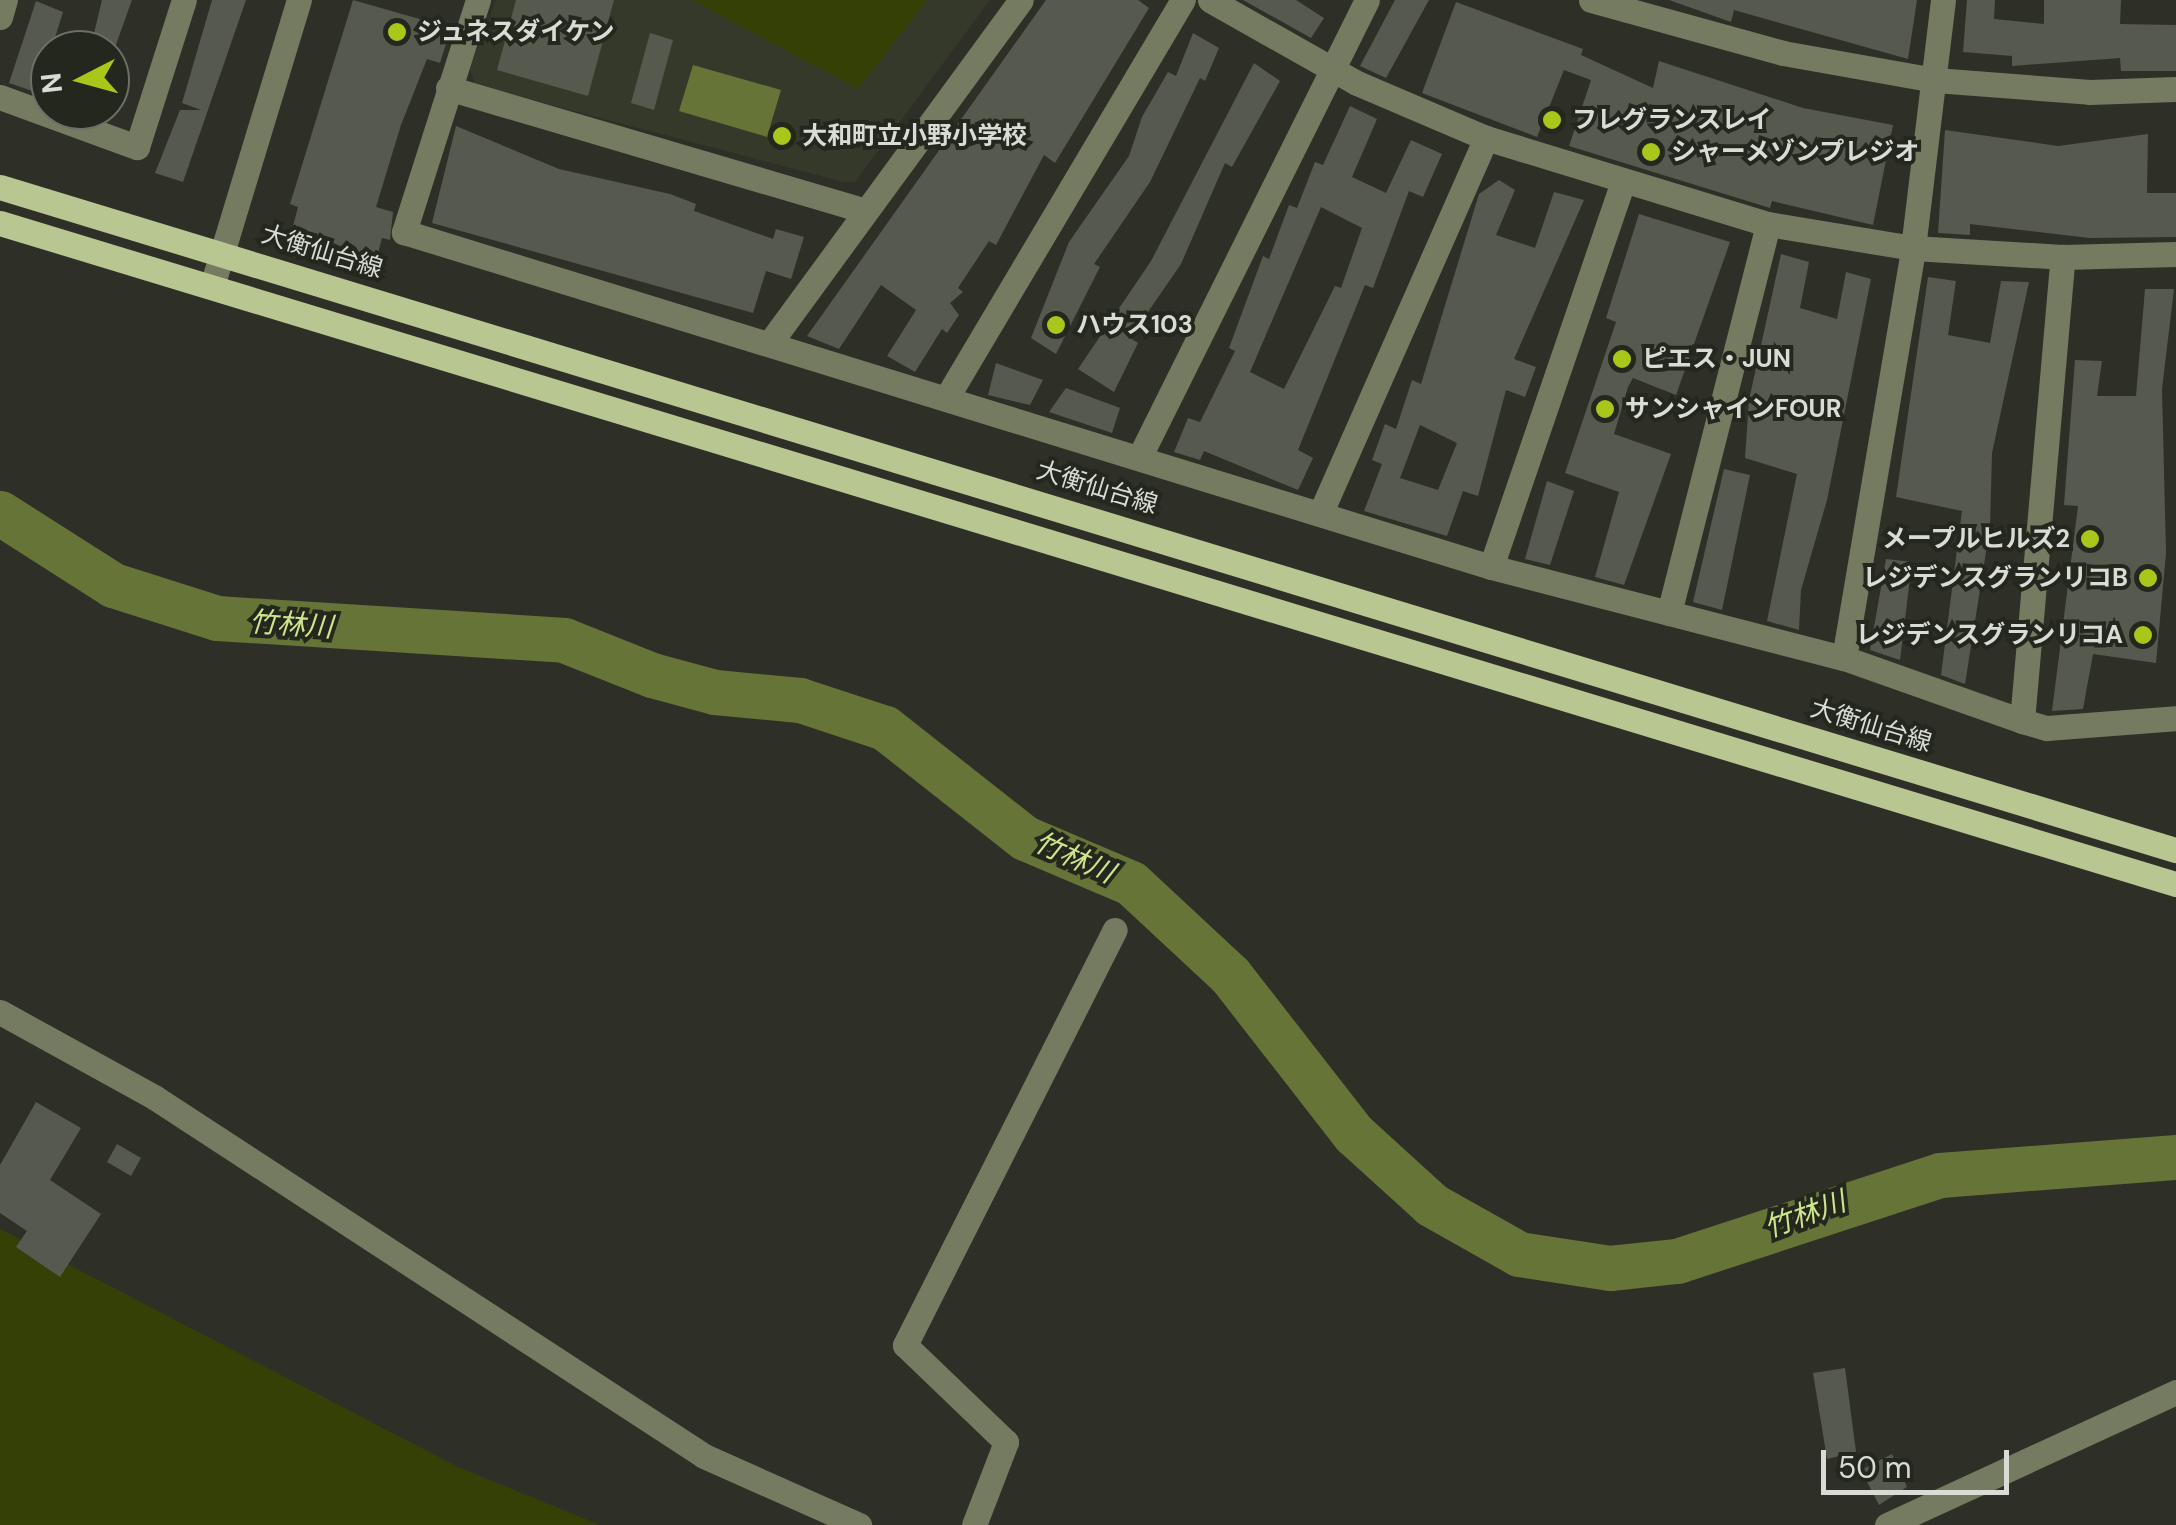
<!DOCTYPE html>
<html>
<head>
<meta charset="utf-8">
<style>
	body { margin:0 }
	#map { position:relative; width:2176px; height:1525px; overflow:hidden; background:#2e3027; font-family:"DM Sans","Noto Sans JP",sans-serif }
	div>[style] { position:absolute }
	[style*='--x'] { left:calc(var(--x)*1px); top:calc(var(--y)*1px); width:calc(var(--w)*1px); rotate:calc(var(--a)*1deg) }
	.built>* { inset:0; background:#353929 }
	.green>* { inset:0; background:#354006 }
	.water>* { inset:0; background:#667438 }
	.river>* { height:45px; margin:-22.5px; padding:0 22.5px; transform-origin:22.5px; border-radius:22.5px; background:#667438 }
	.building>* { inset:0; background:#56594e }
	.minor>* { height:25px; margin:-12.5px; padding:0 12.5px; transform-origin:12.5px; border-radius:12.5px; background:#747b61 }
	.major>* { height:25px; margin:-12.5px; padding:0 12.5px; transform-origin:12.5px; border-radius:12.5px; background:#b8c792 }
	.dots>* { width:28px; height:28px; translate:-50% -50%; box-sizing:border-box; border:5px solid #24271d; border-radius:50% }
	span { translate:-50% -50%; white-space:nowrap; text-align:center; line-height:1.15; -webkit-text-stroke:8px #24271d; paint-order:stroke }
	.poi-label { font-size:25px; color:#d9dbd5; font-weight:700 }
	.left { translate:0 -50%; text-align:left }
	.right { translate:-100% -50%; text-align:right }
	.street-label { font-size:25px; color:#d9dbd5 }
	.water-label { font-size:28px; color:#cfe58c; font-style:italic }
	.north { position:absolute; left:30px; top:30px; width:100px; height:100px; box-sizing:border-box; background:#24271d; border:2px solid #6c6f67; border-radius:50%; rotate:264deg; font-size:28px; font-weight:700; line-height:40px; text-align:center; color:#d9dbd5 }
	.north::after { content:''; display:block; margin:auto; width:35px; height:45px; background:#a9c71a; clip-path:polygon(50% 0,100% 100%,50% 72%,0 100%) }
	.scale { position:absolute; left:1821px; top:1450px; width:188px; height:45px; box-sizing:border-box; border:5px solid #d9dbd5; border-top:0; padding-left:12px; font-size:30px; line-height:35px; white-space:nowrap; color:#d9dbd5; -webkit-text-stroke:8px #24271d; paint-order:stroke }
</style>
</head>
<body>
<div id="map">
	<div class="built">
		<div style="clip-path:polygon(496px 0,990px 0,855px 182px,844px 182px,475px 85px,470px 69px)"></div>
	</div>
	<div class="green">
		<div style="clip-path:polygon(692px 0,927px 0,858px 89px)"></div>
		<div style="clip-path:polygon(0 1229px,458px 1467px,600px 1525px,0 1525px)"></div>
	</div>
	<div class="water">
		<div style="clip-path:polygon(693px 65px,781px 90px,767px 137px,679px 111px)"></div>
	</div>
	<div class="river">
		<div style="--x:0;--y:513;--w:134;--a:32.5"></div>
		<div style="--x:113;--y:585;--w:109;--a:17.6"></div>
		<div style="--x:217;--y:618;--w:348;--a:3.6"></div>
		<div style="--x:564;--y:640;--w:95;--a:21.7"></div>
		<div style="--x:652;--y:675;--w:65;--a:15.1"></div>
		<div style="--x:715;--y:692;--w:85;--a:5.4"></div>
		<div style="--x:800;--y:700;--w:89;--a:18.2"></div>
		<div style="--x:885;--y:728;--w:178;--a:38.2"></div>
		<div style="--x:1025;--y:838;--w:115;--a:23"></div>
		<div style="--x:1131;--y:883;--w:135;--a:42.9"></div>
		<div style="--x:1230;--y:975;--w:202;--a:52.1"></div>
		<div style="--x:1354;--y:1134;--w:105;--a:42.3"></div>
		<div style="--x:1432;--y:1205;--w:100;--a:29.4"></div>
		<div style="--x:1519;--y:1254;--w:92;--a:8.7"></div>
		<div style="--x:1610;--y:1268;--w:67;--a:-6"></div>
		<div style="--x:1677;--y:1261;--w:277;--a:-18.1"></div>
		<div style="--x:1940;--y:1175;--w:237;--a:-4.4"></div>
	</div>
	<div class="building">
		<div style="clip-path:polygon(102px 0,132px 0,114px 50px,90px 50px)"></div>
		<div style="clip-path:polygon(212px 0,246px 0,183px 182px,155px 173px,180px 110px,201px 110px,182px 103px)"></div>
		<div style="clip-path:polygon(353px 0,451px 28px,440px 63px,427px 59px,401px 125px,376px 207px,393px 212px,390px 240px,382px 238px,376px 261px,293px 226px,298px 207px,290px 204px)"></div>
		<div style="clip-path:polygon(516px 0,614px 0,588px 96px,497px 70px)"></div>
		<div style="clip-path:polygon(1046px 0,1138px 0,1149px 8px,1055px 163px,1044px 155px,996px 245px,989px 241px,958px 288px,963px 292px,950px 303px,959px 315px,947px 333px,942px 329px,915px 372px,887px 356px,916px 310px,881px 285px,839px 349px,807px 336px)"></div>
		<div style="clip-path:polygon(1243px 0,1296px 0,1324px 18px,1311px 38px)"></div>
		<div style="clip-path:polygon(1395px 0,1429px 0,1386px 78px,1360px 66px)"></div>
		<div style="clip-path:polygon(1669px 0,1917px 0,1908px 59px,1734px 10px,1731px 22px)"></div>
		<div style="clip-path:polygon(1967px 0,1995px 0,1994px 19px,2044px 24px,2044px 0,2121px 0,2120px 24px,2176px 25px,2176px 71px,2121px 71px,2120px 58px,2012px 66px,2012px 56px,1963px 52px)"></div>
		<div style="clip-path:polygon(36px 1px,63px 12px,38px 93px,9px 83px)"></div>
		<div style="clip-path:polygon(1456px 2px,1583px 49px,1581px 55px,1653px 88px,1659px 61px,1803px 108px,1893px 125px,1873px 225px,1772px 201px,1770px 208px,1569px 146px,1591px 80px,1564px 70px,1537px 137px,1422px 93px)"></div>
		<div style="clip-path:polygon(650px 33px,673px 40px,654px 110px,631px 103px)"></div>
		<div style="clip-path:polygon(1193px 33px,1219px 48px,1205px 81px,1200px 78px,1150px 182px,1094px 264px,1100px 267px,1056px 354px,1031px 338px,1069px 242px,1129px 156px,1142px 117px,1168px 72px,1176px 76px)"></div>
		<div style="clip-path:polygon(1254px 63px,1280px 81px,1232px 167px,1225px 163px,1181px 264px,1130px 338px,1138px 343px,1114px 392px,1078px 369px,1151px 261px)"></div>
		<div style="clip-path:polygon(evenodd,1350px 106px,1377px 119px,1352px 177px,1386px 193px,1411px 140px,1442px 154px,1423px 197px,1409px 191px,1373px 288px,1365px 285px,1298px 450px,1313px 458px,1298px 490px,1204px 451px,1200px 460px,1174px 452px,1188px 418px,1200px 422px,1235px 351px,1229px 348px,1263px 256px,1269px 259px,1289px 205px,1297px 208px,1315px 162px,1323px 165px,1350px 106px,1321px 207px,1362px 228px,1341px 288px,1335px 286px,1284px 389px,1250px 372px,1321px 207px)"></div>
		<div style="clip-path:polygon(456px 126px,559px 169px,670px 194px,696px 204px,694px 211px,773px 239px,776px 229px,804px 237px,791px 279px,766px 271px,753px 313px,432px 223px)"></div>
		<div style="clip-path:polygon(1945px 130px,2058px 146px,2148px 134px,2147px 193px,2176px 193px,2176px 237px,2090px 238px,1970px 224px,1970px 235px,1938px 233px)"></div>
		<div style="clip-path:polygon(evenodd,1499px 180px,1515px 190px,1496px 235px,1535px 248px,1554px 192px,1584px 200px,1514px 359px,1536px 367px,1525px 397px,1506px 390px,1478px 496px,1463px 491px,1447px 536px,1364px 511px,1382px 464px,1372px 460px,1385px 424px,1396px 429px,1412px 380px,1421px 384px,1479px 194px,1499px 180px,1420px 425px,1457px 443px,1438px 490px,1400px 478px,1420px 425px)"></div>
		<div style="clip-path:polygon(1639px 214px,1730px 242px,1676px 395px,1633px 378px,1628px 387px,1614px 434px,1671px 454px,1624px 585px,1595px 577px,1619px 492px,1565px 473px,1616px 322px,1606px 318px)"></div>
		<div style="clip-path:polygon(1781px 254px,1809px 262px,1800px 308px,1837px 319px,1846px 272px,1871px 279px,1827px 500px,1801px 590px,1799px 630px,1767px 621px,1797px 474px,1745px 458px,1749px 400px)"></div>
		<div style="clip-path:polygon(1928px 277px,1956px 281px,1948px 335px,1990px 343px,2001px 281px,2029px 282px,1992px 453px,1990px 527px,1965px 684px,1941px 675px,1962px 511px,1896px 497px)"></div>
		<div style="clip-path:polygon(2145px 289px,2174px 289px,2162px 389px,2166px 553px,2156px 663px,2093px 654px,2083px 709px,2052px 711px,2078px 506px,2064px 505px,2075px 360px,2102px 361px,2097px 396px,2136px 396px)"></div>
		<div style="clip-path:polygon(996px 363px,1043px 380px,1030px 405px,988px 395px)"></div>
		<div style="clip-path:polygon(1066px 388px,1120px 408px,1112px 433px,1049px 412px)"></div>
		<div style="clip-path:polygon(1724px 469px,1750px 475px,1722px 610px,1693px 602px)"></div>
		<div style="clip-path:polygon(1547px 481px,1574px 491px,1550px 565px,1525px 559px)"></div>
		<div style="clip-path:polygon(1886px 559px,1912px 562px,1900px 660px,1870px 650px)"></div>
		<div style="clip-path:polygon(36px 1102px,81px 1128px,50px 1180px,101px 1214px,60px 1277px,16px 1247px,27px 1231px,0 1213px,0 1165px)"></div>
		<div style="clip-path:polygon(117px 1144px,141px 1158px,131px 1176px,107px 1162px)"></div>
		<div style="clip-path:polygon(1845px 1368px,1856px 1452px,1827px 1459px,1813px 1373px)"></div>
		<div style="clip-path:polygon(1892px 1454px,1907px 1487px,1879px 1505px,1861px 1470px)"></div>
	</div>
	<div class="minor">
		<div style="--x:478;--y:0;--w:244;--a:107.7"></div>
		<div style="--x:404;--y:232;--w:1137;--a:17.13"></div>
		<div style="--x:1491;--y:567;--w:365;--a:14.5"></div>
		<div style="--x:1844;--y:658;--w:189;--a:19.5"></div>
		<div style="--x:2022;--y:721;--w:26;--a:16"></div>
		<div style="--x:2047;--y:728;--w:129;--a:-4.4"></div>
		<div style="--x:1210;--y:0;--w:169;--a:29.5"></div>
		<div style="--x:1357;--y:83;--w:140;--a:23.1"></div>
		<div style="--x:1486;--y:138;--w:295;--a:17"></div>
		<div style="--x:1768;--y:224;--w:147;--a:9.4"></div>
		<div style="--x:1913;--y:248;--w:150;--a:3.4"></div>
		<div style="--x:2063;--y:257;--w:113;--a:-1.5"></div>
		<div style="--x:1591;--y:0;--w:199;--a:15.4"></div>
		<div style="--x:1783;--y:53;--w:154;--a:10.1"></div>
		<div style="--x:1935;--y:80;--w:155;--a:4.4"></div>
		<div style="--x:2090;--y:92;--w:86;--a:-2"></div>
		<div style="--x:0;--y:17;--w:18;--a:-74"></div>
		<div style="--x:448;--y:88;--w:432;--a:16.4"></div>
		<div style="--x:0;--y:97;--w:146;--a:20.1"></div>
		<div style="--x:137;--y:147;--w:154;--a:-72.3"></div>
		<div style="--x:212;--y:286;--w:299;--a:-73.1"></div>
		<div style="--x:772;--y:340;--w:421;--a:-53.8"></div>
		<div style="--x:947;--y:397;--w:462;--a:-59.3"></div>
		<div style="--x:1140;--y:456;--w:509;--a:-63.54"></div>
		<div style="--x:1321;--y:512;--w:409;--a:-66.2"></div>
		<div style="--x:1491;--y:567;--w:405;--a:-71.1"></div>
		<div style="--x:1669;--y:613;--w:401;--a:-75.7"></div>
		<div style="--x:1844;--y:658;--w:416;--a:-80.4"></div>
		<div style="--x:1913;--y:248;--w:250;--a:-83.1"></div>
		<div style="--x:2022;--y:721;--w:466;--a:-85"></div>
		<div style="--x:0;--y:1012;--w:176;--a:28.9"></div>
		<div style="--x:154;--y:1097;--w:657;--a:33.13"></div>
		<div style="--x:704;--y:1456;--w:170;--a:24"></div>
		<div style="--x:974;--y:1525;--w:89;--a:-68.9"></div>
		<div style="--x:1006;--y:1442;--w:140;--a:-136.2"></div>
		<div style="--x:905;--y:1345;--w:465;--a:-63.2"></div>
		<div style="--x:1887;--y:1525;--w:318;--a:-24.7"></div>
	</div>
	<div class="major">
		<div style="--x:0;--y:187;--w:2275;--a:16.95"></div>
		<div style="--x:0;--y:223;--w:2274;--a:16.9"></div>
	</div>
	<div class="dots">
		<div style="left:397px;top:32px;background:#a9c71a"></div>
		<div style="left:1552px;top:120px;background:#a9c71a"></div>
		<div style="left:782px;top:136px;background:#a9c71a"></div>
		<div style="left:1651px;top:152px;background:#a9c71a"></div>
		<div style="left:1056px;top:325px;background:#a9c71a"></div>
		<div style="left:1622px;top:359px;background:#a9c71a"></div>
		<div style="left:1605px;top:409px;background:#a9c71a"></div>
		<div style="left:2090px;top:539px;background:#a9c71a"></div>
		<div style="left:2148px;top:578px;background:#a9c71a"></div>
		<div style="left:2143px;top:635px;background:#a9c71a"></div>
	</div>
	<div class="poi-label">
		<span class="left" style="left:417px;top:32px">ジュネスダイケン</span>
		<span class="left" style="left:1572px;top:120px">フレグランスレイ</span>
		<span class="left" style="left:802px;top:136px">大和町立小野小学校</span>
		<span class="left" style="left:1671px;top:152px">シャーメゾンプレジオ</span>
		<span class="left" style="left:1076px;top:325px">ハウス103</span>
		<span class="left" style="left:1642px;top:359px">ピエス・JUN</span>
		<span class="left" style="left:1625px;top:409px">サンシャインFOUR</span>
		<span class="right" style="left:2070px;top:539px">メープルヒルズ2</span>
		<span class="right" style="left:2128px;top:578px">レジデンスグランリコB</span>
		<span class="right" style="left:2123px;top:635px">レジデンスグランリコA</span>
	</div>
	<div class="street-label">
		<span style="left:322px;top:252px;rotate:17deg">大衡仙台線</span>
		<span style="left:1097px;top:488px;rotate:17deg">大衡仙台線</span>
		<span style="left:1871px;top:726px;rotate:17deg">大衡仙台線</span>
	</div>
	<div class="water-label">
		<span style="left:291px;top:625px;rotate:4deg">竹林川</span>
		<span style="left:1074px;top:858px;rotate:24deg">竹林川</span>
		<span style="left:1805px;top:1215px;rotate:-20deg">竹林川</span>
	</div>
	<div class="north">N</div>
	<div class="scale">50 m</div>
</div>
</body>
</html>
